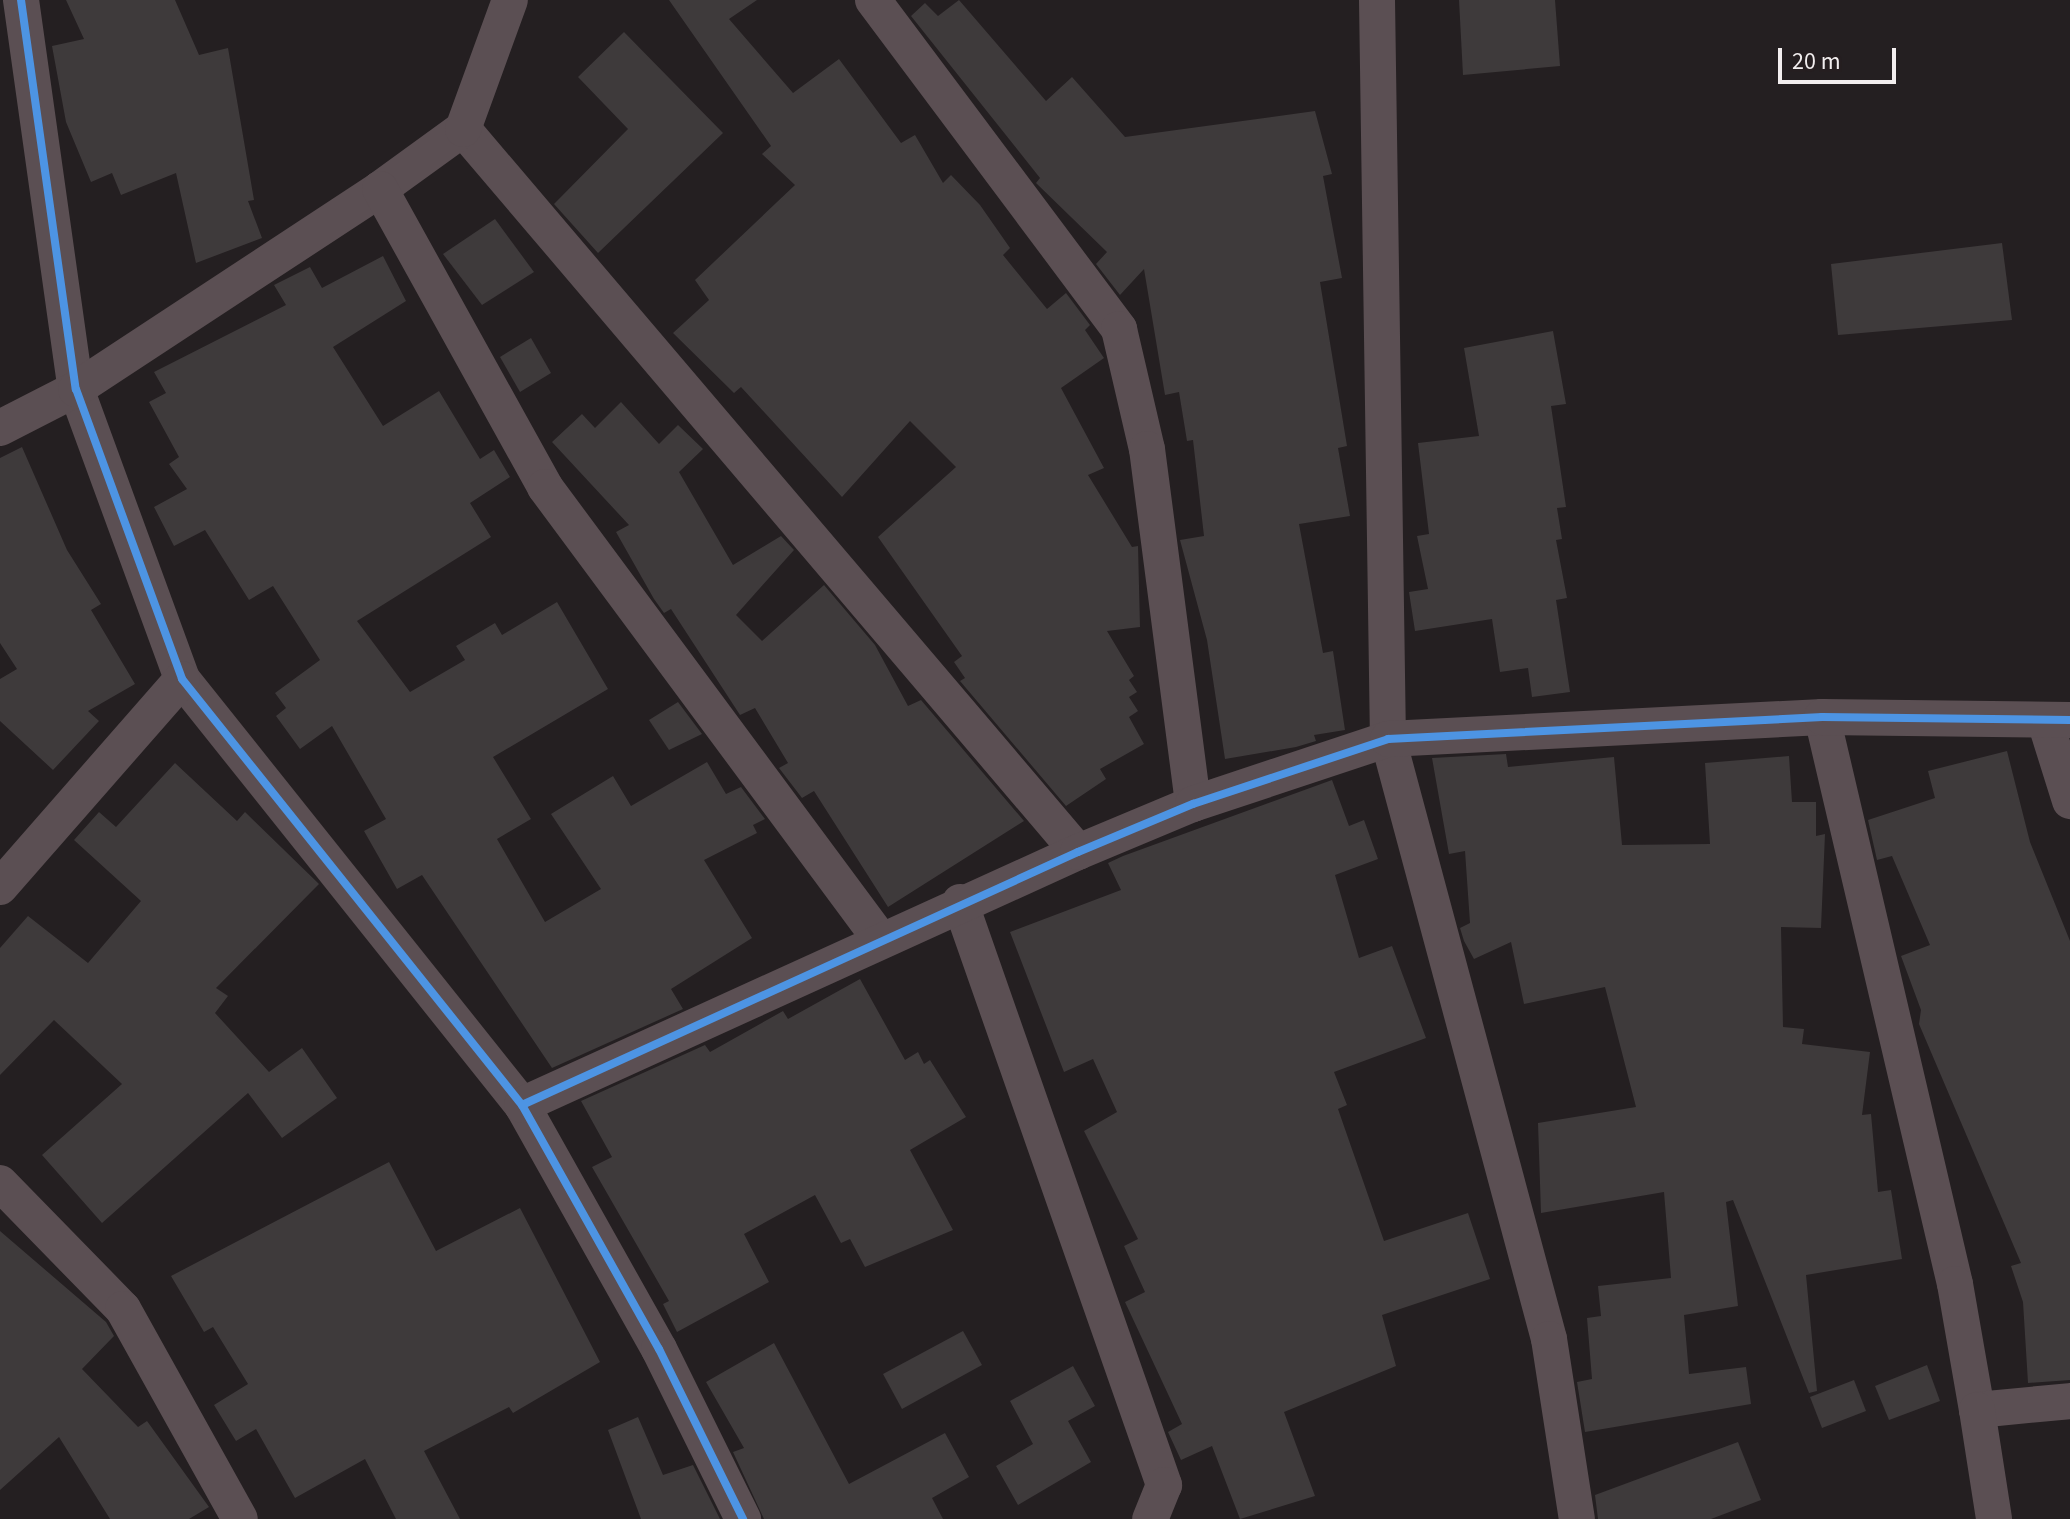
<!DOCTYPE html>
<html>
<head>
<meta charset="utf-8">
<style>
	body { margin:0 }
	#map { position:relative; width:2070px; height:1519px; overflow:hidden; background:#241f21; font-family:"Source Sans 3",sans-serif }
	div>[style] { position:absolute }
	[style*='--x'] { left:calc(var(--x)*1px); top:calc(var(--y)*1px); width:calc(var(--w)*1px); rotate:calc(var(--a)*1deg) }
	.building>* { inset:0; background:#3e3a3b }
	.minor>* { height:36px; margin:-18px; padding:0 18px; transform-origin:18px; border-radius:18px; background:#5b4f53 }
	.cycleway>* { height:8px; margin:-4px; padding:0 4px; transform-origin:4px; border-radius:4px; background:#4d94e3 }
	span { translate:-50% -50%; white-space:nowrap; text-align:center; line-height:1.15; -webkit-text-stroke:8px #251e20; paint-order:stroke }
	.scale { position:absolute; left:1778px; top:48px; width:118px; height:36px; box-sizing:border-box; border:4px solid #f2eeef; border-top:0; padding-left:10px; font-size:24px; line-height:28px; white-space:nowrap; color:#f2eeef; -webkit-text-stroke:6px #251e20; paint-order:stroke }
</style>
</head>
<body>
<div id="map">
	<div class="building">
		<div style="clip-path:polygon(66px 0,175px 0,199px 55px,228px 48px,254px 200px,248px 201px,262px 238px,196px 263px,176px 173px,121px 195px,112px 173px,91px 182px,66px 122px,52px 46px,84px 39px)"></div>
		<div style="clip-path:polygon(669px 0,757px 0,729px 19px,793px 93px,839px 59px,901px 143px,915px 135px,943px 183px,951px 175px,980px 205px,1010px 248px,1003px 255px,1047px 309px,1066px 293px,1090px 325px,1085px 330px,1104px 358px,1061px 388px,1104px 468px,1088px 475px,1132px 547px,1138px 546px,1140px 627px,1107px 631px,1134px 676px,1129px 680px,1137px 692px,1129px 697px,1138px 711px,1129px 717px,1144px 744px,1100px 769px,1106px 779px,1066px 806px,960px 681px,965px 678px,954px 662px,962px 656px,878px 537px,956px 467px,910px 421px,842px 497px,741px 387px,734px 393px,673px 333px,709px 300px,695px 280px,795px 185px,762px 154px,771px 146px)"></div>
		<div style="clip-path:polygon(959px 0,1046px 101px,1072px 77px,1125px 137px,1315px 111px,1332px 174px,1323px 176px,1342px 278px,1320px 282px,1347px 446px,1338px 448px,1350px 516px,1299px 524px,1323px 653px,1333px 651px,1345px 730px,1314px 735px,1316px 741px,1296px 747px,1225px 759px,1207px 640px,1180px 540px,1204px 536px,1193px 440px,1187px 441px,1179px 392px,1165px 395px,1144px 269px,1120px 295px,1096px 264px,1107px 252px,1036px 183px,1040px 178px,911px 16px,925px 3px,938px 16px)"></div>
		<div style="clip-path:polygon(1459px 0,1555px 0,1560px 66px,1463px 75px)"></div>
		<div style="clip-path:polygon(624px 32px,723px 133px,598px 253px,554px 204px,628px 129px,578px 77px)"></div>
		<div style="clip-path:polygon(495px 219px,534px 272px,482px 305px,443px 254px)"></div>
		<div style="clip-path:polygon(2002px 243px,2012px 320px,1838px 335px,1831px 264px)"></div>
		<div style="clip-path:polygon(383px 256px,406px 301px,333px 347px,383px 426px,439px 391px,480px 459px,494px 450px,510px 477px,470px 503px,491px 537px,357px 621px,410px 692px,465px 660px,456px 646px,495px 623px,502px 635px,557px 602px,608px 689px,493px 757px,531px 819px,497px 839px,545px 922px,601px 889px,551px 814px,613px 776px,631px 806px,707px 762px,726px 794px,741px 787px,765px 819px,753px 825px,757px 833px,704px 860px,752px 938px,671px 989px,683px 1009px,552px 1068px,422px 875px,397px 889px,364px 831px,386px 819px,332px 726px,300px 749px,276px 716px,286px 708px,275px 693px,320px 660px,273px 586px,249px 600px,205px 530px,174px 546px,154px 507px,187px 489px,169px 464px,179px 457px,149px 402px,166px 393px,154px 372px,286px 305px,274px 285px,310px 267px,322px 288px)"></div>
		<div style="clip-path:polygon(1553px 331px,1566px 404px,1551px 406px,1566px 507px,1557px 508px,1562px 539px,1556px 540px,1567px 598px,1556px 600px,1570px 692px,1532px 697px,1528px 668px,1500px 672px,1492px 619px,1415px 631px,1409px 592px,1428px 589px,1417px 536px,1429px 534px,1418px 443px,1479px 436px,1464px 348px)"></div>
		<div style="clip-path:polygon(531px 338px,551px 373px,520px 392px,500px 357px)"></div>
		<div style="clip-path:polygon(621px 402px,659px 444px,678px 425px,703px 449px,679px 472px,733px 565px,781px 536px,794px 550px,736px 615px,762px 641px,824px 585px,875px 645px,908px 706px,921px 700px,1024px 821px,888px 907px,814px 791px,802px 798px,779px 768px,788px 763px,755px 708px,740px 715px,671px 609px,664px 613px,654px 599px,616px 532px,629px 525px,552px 442px,582px 414px,595px 428px)"></div>
		<div style="clip-path:polygon(22px 447px,67px 550px,101px 604px,91px 610px,135px 684px,88px 711px,99px 721px,53px 770px,0 721px,0 679px,17px 669px,0 643px,0 458px)"></div>
		<div style="clip-path:polygon(678px 702px,702px 734px,669px 750px,649px 720px)"></div>
		<div style="clip-path:polygon(2007px 751px,2030px 842px,2070px 941px,2070px 1380px,2028px 1383px,2023px 1302px,2011px 1266px,2021px 1263px,1919px 1024px,1921px 1010px,1901px 956px,1930px 945px,1892px 856px,1877px 860px,1868px 820px,1935px 798px,1928px 771px)"></div>
		<div style="clip-path:polygon(1506px 754px,1508px 767px,1614px 757px,1622px 845px,1710px 844px,1705px 763px,1789px 756px,1792px 802px,1816px 802px,1816px 836px,1825px 834px,1821px 928px,1781px 927px,1783px 1027px,1804px 1029px,1802px 1044px,1870px 1052px,1862px 1115px,1871px 1114px,1878px 1192px,1891px 1190px,1902px 1259px,1806px 1275px,1817px 1391px,1809px 1393px,1733px 1200px,1726px 1202px,1738px 1306px,1684px 1315px,1689px 1374px,1746px 1367px,1751px 1404px,1585px 1432px,1577px 1382px,1592px 1379px,1587px 1318px,1601px 1316px,1598px 1286px,1671px 1278px,1664px 1192px,1541px 1213px,1538px 1123px,1636px 1107px,1605px 987px,1524px 1004px,1511px 942px,1474px 959px,1464px 941px,1460px 928px,1470px 923px,1465px 851px,1449px 854px,1432px 758px)"></div>
		<div style="clip-path:polygon(175px 763px,237px 821px,245px 812px,319px 884px,216px 988px,228px 996px,215px 1013px,269px 1072px,302px 1048px,337px 1098px,282px 1138px,248px 1093px,102px 1223px,42px 1155px,122px 1084px,54px 1020px,0 1075px,0 948px,28px 916px,88px 963px,141px 901px,74px 840px,99px 812px,116px 827px)"></div>
		<div style="clip-path:polygon(1332px 780px,1349px 826px,1364px 820px,1378px 859px,1335px 875px,1359px 958px,1392px 946px,1426px 1038px,1334px 1072px,1347px 1105px,1338px 1109px,1384px 1241px,1468px 1213px,1490px 1279px,1382px 1315px,1396px 1366px,1284px 1412px,1315px 1496px,1240px 1519px,1212px 1446px,1181px 1460px,1168px 1432px,1182px 1424px,1125px 1302px,1145px 1292px,1124px 1246px,1138px 1239px,1084px 1131px,1117px 1112px,1093px 1059px,1064px 1072px,1010px 932px,1121px 890px,1108px 863px,1123px 856px)"></div>
		<div style="clip-path:polygon(860px 979px,905px 1060px,918px 1052px,924px 1064px,930px 1060px,966px 1117px,910px 1150px,953px 1230px,865px 1267px,850px 1239px,841px 1243px,815px 1195px,744px 1234px,769px 1282px,677px 1332px,663px 1304px,669px 1301px,592px 1167px,612px 1157px,581px 1101px,705px 1045px,710px 1052px,783px 1011px,788px 1019px)"></div>
		<div style="clip-path:polygon(389px 1162px,436px 1251px,520px 1208px,600px 1362px,513px 1413px,509px 1407px,424px 1451px,460px 1519px,396px 1519px,365px 1459px,295px 1498px,256px 1429px,236px 1441px,214px 1405px,248px 1384px,213px 1327px,204px 1332px,171px 1276px)"></div>
		<div style="clip-path:polygon(0 1231px,106px 1322px,114px 1336px,82px 1369px,138px 1427px,147px 1421px,209px 1507px,189px 1519px,110px 1519px,59px 1437px,0 1490px)"></div>
		<div style="clip-path:polygon(963px 1331px,982px 1365px,902px 1409px,883px 1374px)"></div>
		<div style="clip-path:polygon(774px 1343px,849px 1484px,945px 1433px,969px 1477px,932px 1498px,943px 1519px,764px 1519px,733px 1452px,744px 1448px,706px 1382px)"></div>
		<div style="clip-path:polygon(1927px 1365px,1940px 1401px,1889px 1420px,1875px 1386px)"></div>
		<div style="clip-path:polygon(1073px 1366px,1095px 1406px,1068px 1421px,1091px 1462px,1018px 1505px,996px 1466px,1033px 1444px,1010px 1401px)"></div>
		<div style="clip-path:polygon(1854px 1380px,1866px 1411px,1822px 1428px,1810px 1397px)"></div>
		<div style="clip-path:polygon(638px 1417px,663px 1475px,693px 1465px,720px 1519px,641px 1519px,608px 1430px)"></div>
		<div style="clip-path:polygon(1738px 1442px,1761px 1500px,1711px 1519px,1598px 1519px,1595px 1495px)"></div>
	</div>
	<div class="minor">
		<div style="--x:21;--y:0;--w:393;--a:82"></div>
		<div style="--x:76;--y:389;--w:309;--a:69.9"></div>
		<div style="--x:182;--y:679;--w:545;--a:51.41"></div>
		<div style="--x:522;--y:1105;--w:280;--a:60.7"></div>
		<div style="--x:659;--y:1349;--w:190;--a:63.7"></div>
		<div style="--x:873;--y:0;--w:411;--a:53.2"></div>
		<div style="--x:1119;--y:329;--w:123;--a:76.9"></div>
		<div style="--x:1147;--y:449;--w:358;--a:82.6"></div>
		<div style="--x:1377;--y:0;--w:739;--a:89.15"></div>
		<div style="--x:1388;--y:739;--w:621;--a:74.98"></div>
		<div style="--x:1549;--y:1339;--w:182;--a:81.2"></div>
		<div style="--x:463;--y:129;--w:949;--a:49.61"></div>
		<div style="--x:380;--y:189;--w:102;--a:-35.9"></div>
		<div style="--x:463;--y:129;--w:137;--a:-70"></div>
		<div style="--x:0;--y:428;--w:85;--a:-27.2"></div>
		<div style="--x:76;--y:389;--w:364;--a:-33.3"></div>
		<div style="--x:380;--y:189;--w:341;--a:61"></div>
		<div style="--x:545;--y:487;--w:563;--a:53.46"></div>
		<div style="--x:1822;--y:717;--w:582;--a:76.8"></div>
		<div style="--x:1955;--y:1284;--w:128;--a:80.1"></div>
		<div style="--x:1977;--y:1410;--w:93;--a:-5.5"></div>
		<div style="--x:2045;--y:721;--w:84;--a:72.6"></div>
		<div style="--x:0;--y:887;--w:276;--a:-48.8"></div>
		<div style="--x:960;--y:902;--w:618;--a:70.71"></div>
		<div style="--x:1164;--y:1485;--w:37;--a:112"></div>
		<div style="--x:522;--y:1105;--w:611;--a:-24.47"></div>
		<div style="--x:1078;--y:852;--w:125;--a:-22.7"></div>
		<div style="--x:1193;--y:804;--w:206;--a:-18.4"></div>
		<div style="--x:1388;--y:739;--w:435;--a:-2.9"></div>
		<div style="--x:1822;--y:717;--w:248;--a:0.7"></div>
		<div style="--x:0;--y:1183;--w:176;--a:45.7"></div>
		<div style="--x:123;--y:1309;--w:240;--a:60.9"></div>
		<div style="--x:1977;--y:1410;--w:110;--a:81.1"></div>
	</div>
	<div class="cycleway">
		<div style="--x:21;--y:0;--w:393;--a:82"></div>
		<div style="--x:76;--y:389;--w:309;--a:69.9"></div>
		<div style="--x:182;--y:679;--w:545;--a:51.41"></div>
		<div style="--x:522;--y:1105;--w:280;--a:60.7"></div>
		<div style="--x:659;--y:1349;--w:190;--a:63.7"></div>
		<div style="--x:522;--y:1105;--w:611;--a:-24.47"></div>
		<div style="--x:1078;--y:852;--w:125;--a:-22.7"></div>
		<div style="--x:1193;--y:804;--w:206;--a:-18.4"></div>
		<div style="--x:1388;--y:739;--w:435;--a:-2.9"></div>
		<div style="--x:1822;--y:717;--w:248;--a:0.7"></div>
	</div>
	<div class="scale">20 m</div>
</div>
</body>
</html>
